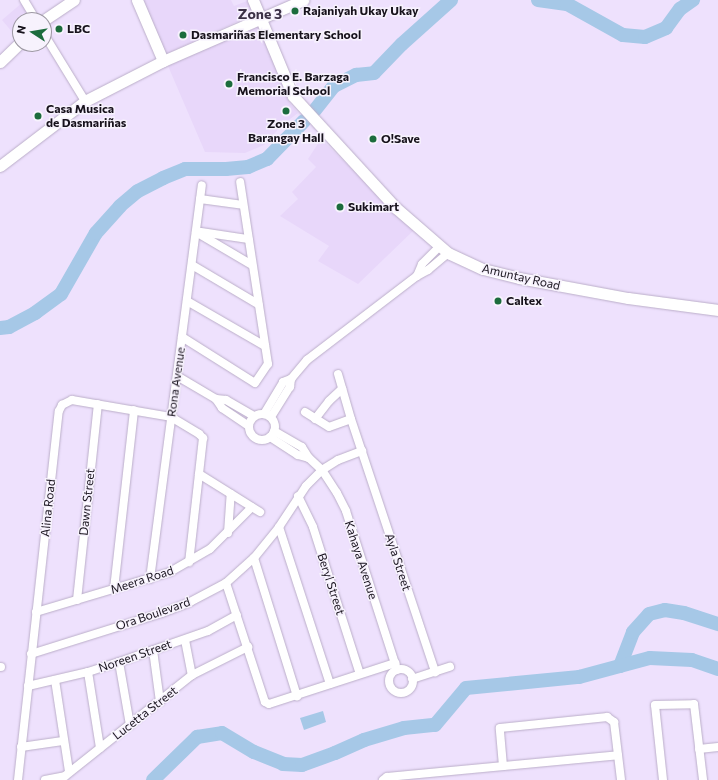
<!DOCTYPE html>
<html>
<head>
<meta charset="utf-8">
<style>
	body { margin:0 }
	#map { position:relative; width:718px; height:780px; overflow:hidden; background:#eee1fd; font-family:Commissioner,sans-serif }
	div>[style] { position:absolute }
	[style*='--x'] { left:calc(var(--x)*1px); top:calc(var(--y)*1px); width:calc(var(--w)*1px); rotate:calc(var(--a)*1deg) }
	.built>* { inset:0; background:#e8d7fa }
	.water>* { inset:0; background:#a6c8e7 }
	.river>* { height:14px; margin:-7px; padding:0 7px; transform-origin:7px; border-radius:7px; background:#a6c8e7 }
	.roads { filter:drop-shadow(0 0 1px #bbaec9) drop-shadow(0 0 1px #bbaec9) }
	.street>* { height:8px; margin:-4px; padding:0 4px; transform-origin:4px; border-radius:4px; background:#fff }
	.street>.ring { margin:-4px; padding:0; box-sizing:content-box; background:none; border:8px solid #fff; border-radius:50% }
	.secondary>* { height:11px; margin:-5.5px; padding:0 5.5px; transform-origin:5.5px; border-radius:5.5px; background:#fff }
	.dots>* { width:11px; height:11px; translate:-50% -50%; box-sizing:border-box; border:2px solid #f7f2fd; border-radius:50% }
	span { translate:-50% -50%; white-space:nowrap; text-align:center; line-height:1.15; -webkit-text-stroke:3px #f7f2fd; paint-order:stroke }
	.poi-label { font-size:12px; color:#17121c; font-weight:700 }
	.left { translate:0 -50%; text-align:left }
	.street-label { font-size:12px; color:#17121c }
	.quarter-label { font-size:14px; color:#3b3046; font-weight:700 }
	.north { position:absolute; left:12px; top:12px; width:40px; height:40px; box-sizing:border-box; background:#f7f2fd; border:1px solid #9d98a3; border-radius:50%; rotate:282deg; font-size:11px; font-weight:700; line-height:16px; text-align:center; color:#17121c }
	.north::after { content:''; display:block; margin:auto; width:14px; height:18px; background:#1c6c3d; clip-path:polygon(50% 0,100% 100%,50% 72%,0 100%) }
</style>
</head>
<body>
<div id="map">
	<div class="built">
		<div style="clip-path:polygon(142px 0,231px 0,234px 6px,247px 1px,254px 14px,164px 55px)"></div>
		<div style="clip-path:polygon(23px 2px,35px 20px,20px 20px,20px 37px,18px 39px,2px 20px)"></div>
		<div style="clip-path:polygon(258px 25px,289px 102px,298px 113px,282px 125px,264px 145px,245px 153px,205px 152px,168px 66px)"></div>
		<div style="clip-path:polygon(321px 139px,414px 230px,358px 284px,318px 261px,329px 246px,280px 216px,298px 199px,292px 192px,316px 167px,308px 159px)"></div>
	</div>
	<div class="water">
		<div style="clip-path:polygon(323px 711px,326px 722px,304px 730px,300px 718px)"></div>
	</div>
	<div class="river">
		<div style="--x:538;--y:0;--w:29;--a:8"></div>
		<div style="--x:567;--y:4;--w:64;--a:29"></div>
		<div style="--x:623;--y:35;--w:22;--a:5"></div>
		<div style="--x:645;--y:37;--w:23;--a:-23"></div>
		<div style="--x:666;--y:28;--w:24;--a:-54"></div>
		<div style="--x:680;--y:9;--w:16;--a:-35"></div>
		<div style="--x:315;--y:110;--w:31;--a:-52"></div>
		<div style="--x:334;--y:86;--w:25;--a:-27"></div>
		<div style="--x:356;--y:75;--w:18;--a:-6"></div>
		<div style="--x:374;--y:73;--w:40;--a:-46"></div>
		<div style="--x:402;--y:44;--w:66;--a:-41.9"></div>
		<div style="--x:0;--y:328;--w:9;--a:-6"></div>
		<div style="--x:9;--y:327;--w:30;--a:-28"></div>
		<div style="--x:35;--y:313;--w:32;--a:-36"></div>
		<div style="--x:61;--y:294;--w:70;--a:-60.2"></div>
		<div style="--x:96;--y:233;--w:36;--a:-48"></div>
		<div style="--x:120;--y:206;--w:23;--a:-40"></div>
		<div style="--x:138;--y:191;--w:28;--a:-27"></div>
		<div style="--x:163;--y:178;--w:24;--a:-22"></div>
		<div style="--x:185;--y:169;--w:41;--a:0"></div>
		<div style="--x:226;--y:169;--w:22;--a:-5"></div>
		<div style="--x:248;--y:167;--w:21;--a:-23"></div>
		<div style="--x:267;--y:159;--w:53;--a:-45.8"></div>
		<div style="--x:620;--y:666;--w:36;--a:-69"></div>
		<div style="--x:633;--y:632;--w:24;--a:-48"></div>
		<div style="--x:649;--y:614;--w:16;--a:-14"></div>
		<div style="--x:665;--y:610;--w:19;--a:9"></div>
		<div style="--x:684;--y:613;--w:36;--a:18"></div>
		<div style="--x:153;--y:780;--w:62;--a:-44.3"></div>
		<div style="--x:197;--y:737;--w:25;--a:-9"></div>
		<div style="--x:222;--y:733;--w:37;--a:31"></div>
		<div style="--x:254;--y:752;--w:31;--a:22"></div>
		<div style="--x:283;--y:764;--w:19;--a:3"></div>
		<div style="--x:302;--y:765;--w:35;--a:-20"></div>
		<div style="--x:335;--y:753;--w:32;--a:-24"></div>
		<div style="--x:364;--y:740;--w:42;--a:-16.7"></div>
		<div style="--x:404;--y:728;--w:31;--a:-6"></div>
		<div style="--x:435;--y:725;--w:48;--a:-50"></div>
		<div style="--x:466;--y:688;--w:114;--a:-5.6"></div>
		<div style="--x:579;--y:677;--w:73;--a:-15"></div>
		<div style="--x:650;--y:658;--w:42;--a:2.7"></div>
		<div style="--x:692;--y:660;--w:28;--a:19"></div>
	</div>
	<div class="roads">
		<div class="street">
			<div style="--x:24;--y:0;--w:23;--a:59"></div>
			<div style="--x:44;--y:34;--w:79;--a:58.5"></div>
			<div style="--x:200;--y:199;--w:43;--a:7.9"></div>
			<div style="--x:196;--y:232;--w:65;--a:30.5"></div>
			<div style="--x:201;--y:232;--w:48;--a:8.5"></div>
			<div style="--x:192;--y:265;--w:77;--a:30.6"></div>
			<div style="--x:417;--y:276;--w:13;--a:-67"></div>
			<div style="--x:422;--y:264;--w:24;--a:-45"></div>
			<div style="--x:187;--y:301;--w:90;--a:30"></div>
			<div style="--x:182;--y:337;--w:86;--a:32.2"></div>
			<div style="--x:255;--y:383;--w:23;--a:-56"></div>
			<div style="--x:268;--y:364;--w:184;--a:-98.7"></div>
			<div style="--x:338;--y:374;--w:47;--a:73.9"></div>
			<div style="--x:351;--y:419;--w:267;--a:71.6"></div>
			<div style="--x:177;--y:376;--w:45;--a:30.5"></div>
			<div style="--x:216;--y:399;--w:11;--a:56"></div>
			<div style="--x:222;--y:408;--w:32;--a:34"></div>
			<div style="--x:216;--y:399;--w:10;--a:6"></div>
			<div style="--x:226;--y:400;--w:32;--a:30"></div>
			<div style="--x:305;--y:412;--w:28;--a:32"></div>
			<div style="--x:329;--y:427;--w:23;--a:-20"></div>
			<div class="ring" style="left:249px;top:414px;width:18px;height:18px"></div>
			<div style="--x:264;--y:414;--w:37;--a:-59"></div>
			<div style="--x:283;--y:382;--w:9;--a:-21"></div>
			<div style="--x:291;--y:379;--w:25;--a:-50"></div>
			<div style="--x:307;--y:360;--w:138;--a:-37.4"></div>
			<div style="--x:417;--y:276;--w:13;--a:-29"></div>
			<div style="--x:428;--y:270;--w:26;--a:-40"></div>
			<div style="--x:271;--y:417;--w:36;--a:-58"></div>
			<div style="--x:290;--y:387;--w:8;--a:-83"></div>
			<div style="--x:315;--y:419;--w:23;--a:-52"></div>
			<div style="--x:329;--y:401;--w:18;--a:-43"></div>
			<div style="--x:274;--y:431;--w:32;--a:30"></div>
			<div style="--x:302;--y:447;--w:13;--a:58"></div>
			<div style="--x:309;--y:458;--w:18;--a:43"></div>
			<div style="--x:322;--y:470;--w:27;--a:57"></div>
			<div style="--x:337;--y:493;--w:20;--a:63"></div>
			<div style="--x:346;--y:511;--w:167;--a:72.2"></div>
			<div style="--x:270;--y:437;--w:33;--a:33"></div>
			<div style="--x:298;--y:455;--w:11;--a:15"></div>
			<div style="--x:199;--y:474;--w:72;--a:31.9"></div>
			<div style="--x:298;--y:496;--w:34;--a:64"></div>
			<div style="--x:313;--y:527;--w:154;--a:72.3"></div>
			<div style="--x:279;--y:527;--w:165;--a:72"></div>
			<div style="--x:228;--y:533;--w:39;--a:-86"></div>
			<div style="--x:254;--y:558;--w:145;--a:72.7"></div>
			<div style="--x:150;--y:579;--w:397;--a:-82.5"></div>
			<div style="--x:226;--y:583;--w:125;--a:71.9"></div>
			<div style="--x:265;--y:702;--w:4;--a:27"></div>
			<div style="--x:269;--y:704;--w:133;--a:-18"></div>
			<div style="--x:114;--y:589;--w:180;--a:-83.6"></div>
			<div style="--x:77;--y:600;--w:197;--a:-83.9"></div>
			<div style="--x:36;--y:612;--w:140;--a:-16.6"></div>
			<div style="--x:170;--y:572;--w:46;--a:-29.9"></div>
			<div style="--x:210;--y:549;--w:59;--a:-45"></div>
			<div style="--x:185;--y:640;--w:36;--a:79"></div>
			<div style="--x:153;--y:650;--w:52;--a:82.3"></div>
			<div style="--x:31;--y:654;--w:137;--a:-17.4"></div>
			<div style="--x:162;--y:613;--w:30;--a:-21"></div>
			<div style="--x:190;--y:602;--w:41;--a:-27.8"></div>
			<div style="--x:226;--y:583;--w:38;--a:-42"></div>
			<div style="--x:254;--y:558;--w:40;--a:-51"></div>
			<div style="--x:279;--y:527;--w:49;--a:-56.6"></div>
			<div style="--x:306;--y:486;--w:23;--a:-45"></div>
			<div style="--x:322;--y:470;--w:19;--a:-32"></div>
			<div style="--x:338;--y:460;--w:26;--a:-21"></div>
			<div style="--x:119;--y:662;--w:64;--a:80.1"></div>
			<div style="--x:0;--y:667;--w:1;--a:0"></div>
			<div class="ring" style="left:389px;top:669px;width:16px;height:16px"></div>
			<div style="--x:88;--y:672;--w:77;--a:81"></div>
			<div style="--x:412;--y:679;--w:40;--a:-18"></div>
			<div style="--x:55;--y:680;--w:93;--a:81.3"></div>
			<div style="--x:28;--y:686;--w:62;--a:-13.1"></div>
			<div style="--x:88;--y:672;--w:33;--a:-18"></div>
			<div style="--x:119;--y:662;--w:94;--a:-19.2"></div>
			<div style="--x:208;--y:631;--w:33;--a:-29"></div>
			<div style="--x:21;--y:747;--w:42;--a:-8.1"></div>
			<div style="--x:699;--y:749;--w:19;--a:-6"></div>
			<div style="--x:503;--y:766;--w:38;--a:-95"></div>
			<div style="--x:500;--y:728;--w:108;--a:-5.9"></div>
			<div style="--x:607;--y:717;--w:9;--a:36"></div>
			<div style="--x:614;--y:722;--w:58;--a:83.1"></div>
			<div style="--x:18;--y:780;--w:371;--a:-83.7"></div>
			<div style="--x:59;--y:411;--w:7;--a:-63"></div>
			<div style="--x:62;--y:405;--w:11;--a:-27"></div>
			<div style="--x:72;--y:400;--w:100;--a:9.7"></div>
			<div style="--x:171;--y:417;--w:33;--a:31"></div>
			<div style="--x:199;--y:434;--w:6;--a:45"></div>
			<div style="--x:203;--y:438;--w:125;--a:96.4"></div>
			<div style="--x:45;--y:780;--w:20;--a:-11"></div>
			<div style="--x:65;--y:776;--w:162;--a:-38.5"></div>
			<div style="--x:192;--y:675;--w:63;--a:-26.6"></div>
			<div style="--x:383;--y:780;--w:5;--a:-37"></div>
			<div style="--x:387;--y:777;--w:232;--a:-5.4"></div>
			<div style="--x:663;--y:780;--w:75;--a:-96.1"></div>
			<div style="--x:655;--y:705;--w:39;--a:-1"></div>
			<div style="--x:694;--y:704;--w:77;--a:83.2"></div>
		</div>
		<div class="secondary">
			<div style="--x:137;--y:0;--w:66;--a:66.9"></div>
			<div style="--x:253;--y:0;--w:104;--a:67.4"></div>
			<div style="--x:293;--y:96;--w:152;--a:47.4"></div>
			<div style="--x:396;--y:208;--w:69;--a:40.9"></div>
			<div style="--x:448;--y:253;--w:38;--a:25"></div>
			<div style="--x:483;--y:269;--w:37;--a:14"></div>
			<div style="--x:519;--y:278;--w:111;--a:10.4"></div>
			<div style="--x:628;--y:298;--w:91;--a:7.6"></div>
			<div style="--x:44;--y:20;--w:36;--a:-34"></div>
			<div style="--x:0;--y:62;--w:28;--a:-44"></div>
			<div style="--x:0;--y:166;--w:107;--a:-37.4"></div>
			<div style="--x:85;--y:101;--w:88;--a:-27.1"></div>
			<div style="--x:163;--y:61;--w:153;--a:-23.5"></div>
		</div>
	</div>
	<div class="dots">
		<div style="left:295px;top:11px;background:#1c6c3d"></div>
		<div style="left:59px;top:29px;background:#1c6c3d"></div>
		<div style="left:183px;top:35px;background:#1c6c3d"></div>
		<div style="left:229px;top:84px;background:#1c6c3d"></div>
		<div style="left:286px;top:111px;background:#1c6c3d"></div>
		<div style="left:38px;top:116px;background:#1c6c3d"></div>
		<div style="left:373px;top:139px;background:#1c6c3d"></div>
		<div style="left:340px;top:207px;background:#1c6c3d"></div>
		<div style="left:498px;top:301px;background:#1c6c3d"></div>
	</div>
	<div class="poi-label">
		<span class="left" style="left:303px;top:11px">Rajaniyah Ukay Ukay</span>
		<span class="left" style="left:67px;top:29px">LBC</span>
		<span class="left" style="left:191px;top:35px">Dasmariñas Elementary School</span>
		<span class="left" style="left:237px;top:84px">Francisco E. Barzaga<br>Memorial School</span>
		<span class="left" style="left:46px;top:116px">Casa Musica<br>de Dasmariñas</span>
		<span style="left:286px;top:131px">Zone 3<br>Barangay Hall</span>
		<span class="left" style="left:381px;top:139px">O!Save</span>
		<span class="left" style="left:348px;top:207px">Sukimart</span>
		<span class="left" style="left:506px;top:301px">Caltex</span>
	</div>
	<div class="street-label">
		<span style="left:521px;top:277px;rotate:13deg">Amuntay Road</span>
		<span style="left:176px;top:382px;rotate:-82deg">Rona Avenue</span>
		<span style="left:87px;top:502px;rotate:-84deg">Dawn Street</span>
		<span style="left:48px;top:508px;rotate:-84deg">Alina Road</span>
		<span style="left:361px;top:560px;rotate:72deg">Kahaya Avenue</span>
		<span style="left:398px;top:562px;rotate:72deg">Ayla Street</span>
		<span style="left:142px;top:580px;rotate:-18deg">Meera Road</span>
		<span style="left:331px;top:584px;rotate:72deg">Beryl Street</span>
		<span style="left:153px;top:614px;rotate:-19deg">Ora Boulevard</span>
		<span style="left:135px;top:656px;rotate:-19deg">Noreen Street</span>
		<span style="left:145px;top:713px;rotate:-38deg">Lucetta Street</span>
	</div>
	<div class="quarter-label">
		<span style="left:260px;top:14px">Zone 3</span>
	</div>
	<div class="north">N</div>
</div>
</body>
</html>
